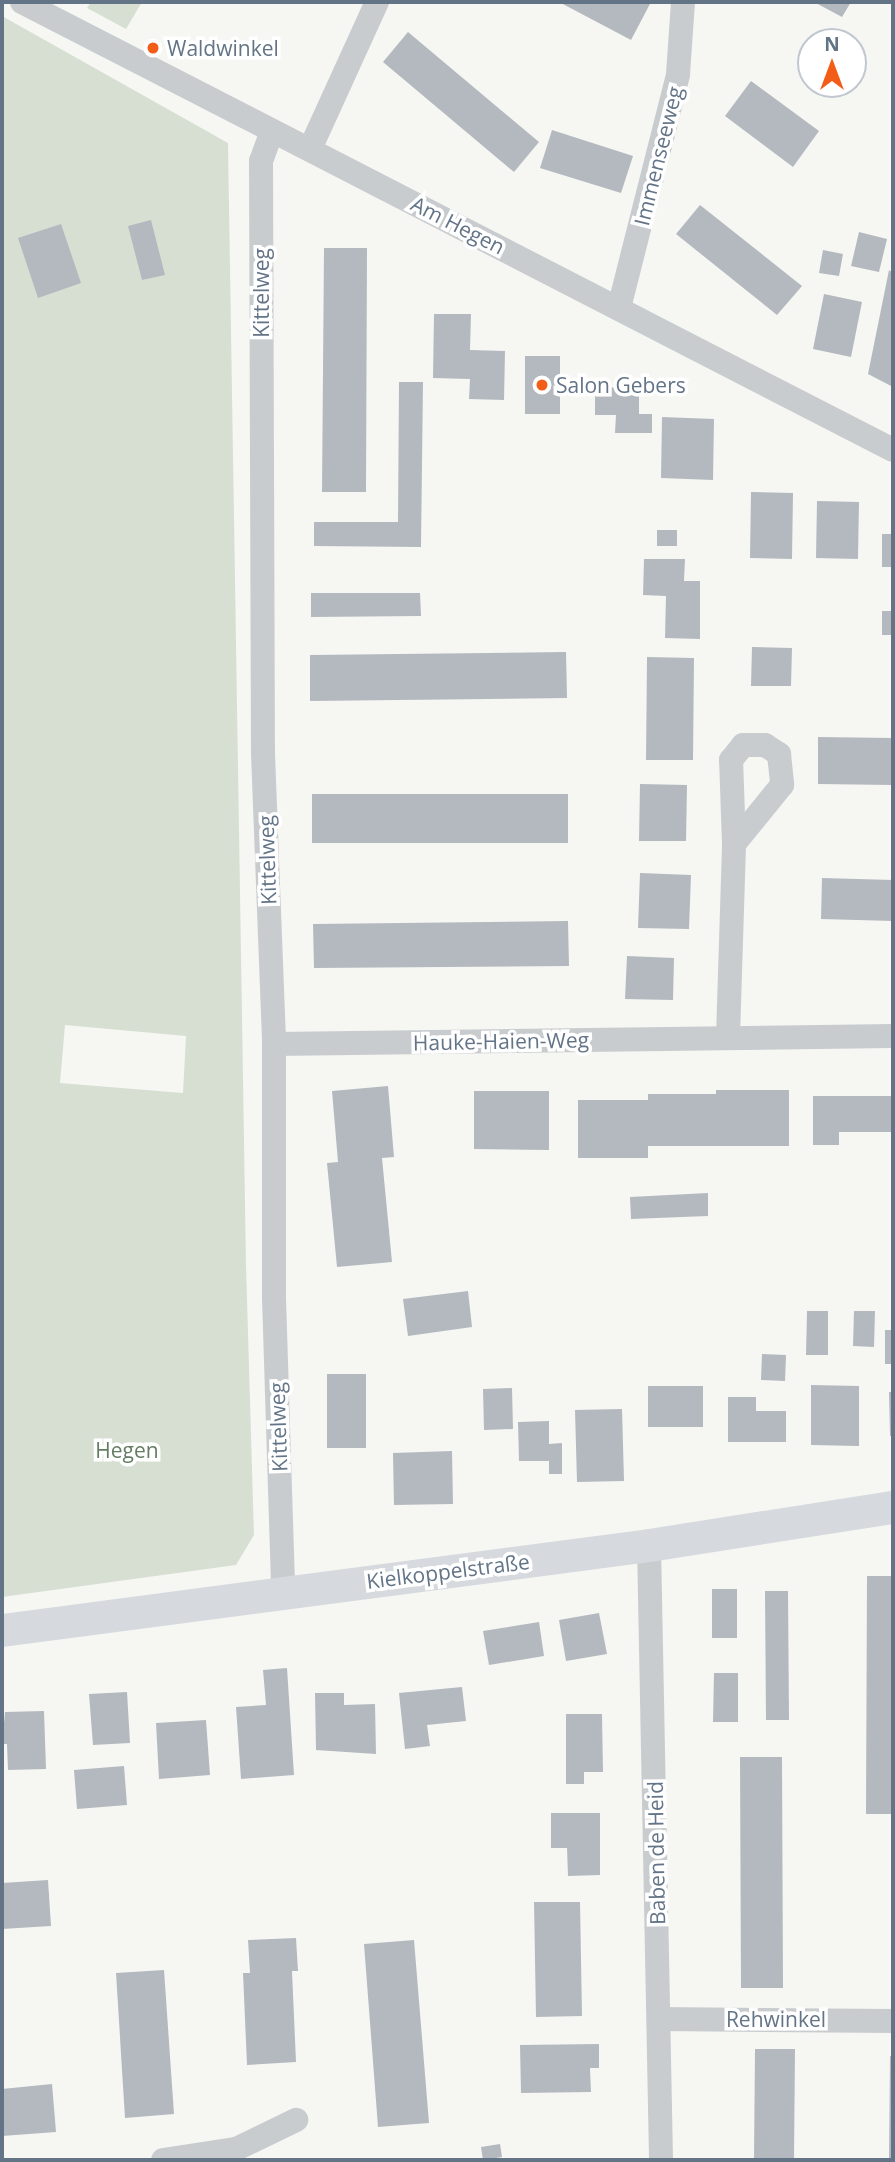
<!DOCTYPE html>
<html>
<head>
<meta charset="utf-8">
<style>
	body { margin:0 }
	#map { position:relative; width:895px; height:2162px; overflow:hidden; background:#f6f7f3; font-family:"Open Sans",sans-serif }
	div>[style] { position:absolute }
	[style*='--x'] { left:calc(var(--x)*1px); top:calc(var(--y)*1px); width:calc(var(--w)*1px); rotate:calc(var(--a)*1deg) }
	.green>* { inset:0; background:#d7dfd3 }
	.building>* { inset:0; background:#b3b9bf }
	.street>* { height:24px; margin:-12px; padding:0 12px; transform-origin:12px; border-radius:12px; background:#c9cccf }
	.secondary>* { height:33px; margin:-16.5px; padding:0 16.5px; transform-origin:16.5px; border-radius:16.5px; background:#d6dadf }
	.dots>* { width:19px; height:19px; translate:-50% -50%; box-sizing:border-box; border:4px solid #fff; border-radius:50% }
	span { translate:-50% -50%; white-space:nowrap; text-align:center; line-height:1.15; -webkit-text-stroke:7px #fff; paint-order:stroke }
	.poi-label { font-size:21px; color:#637487 }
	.left { translate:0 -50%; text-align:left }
	.street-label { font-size:21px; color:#637487 }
	.park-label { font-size:21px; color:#657d62 }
	.frame { position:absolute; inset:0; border:4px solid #637487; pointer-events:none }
	.north { position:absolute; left:797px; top:28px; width:70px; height:70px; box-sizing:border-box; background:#fff; border:2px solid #c1c7cf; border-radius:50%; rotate:0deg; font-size:19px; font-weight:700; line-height:28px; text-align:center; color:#637487 }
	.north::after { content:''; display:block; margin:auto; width:24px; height:32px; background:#f25d17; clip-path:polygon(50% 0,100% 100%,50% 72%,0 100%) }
</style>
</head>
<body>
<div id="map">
	<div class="green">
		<div style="clip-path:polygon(91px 2px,142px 2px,126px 29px,87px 8px)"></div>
		<div style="clip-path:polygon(evenodd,2px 16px,228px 143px,246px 1265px,254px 1535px,236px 1565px,2px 1597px,2px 16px,65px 1025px,186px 1036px,183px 1093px,60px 1083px,65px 1025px)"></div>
	</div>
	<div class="building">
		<div style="clip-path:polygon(559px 2px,651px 2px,631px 40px)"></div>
		<div style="clip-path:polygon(814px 2px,851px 2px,842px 17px)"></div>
		<div style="clip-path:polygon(408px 32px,539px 142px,514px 172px,383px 62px)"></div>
		<div style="clip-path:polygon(751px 81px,819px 131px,793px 167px,725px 116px)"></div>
		<div style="clip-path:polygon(552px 130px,633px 156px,621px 193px,540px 168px)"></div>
		<div style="clip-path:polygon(700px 205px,802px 286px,777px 315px,676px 234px)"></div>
		<div style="clip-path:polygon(151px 220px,165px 275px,142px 280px,128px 226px)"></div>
		<div style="clip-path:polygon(61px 224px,81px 283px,38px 298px,18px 238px)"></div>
		<div style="clip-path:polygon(859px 232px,887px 239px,879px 272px,851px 266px)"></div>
		<div style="clip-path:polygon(324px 248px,367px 248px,366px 492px,322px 492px)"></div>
		<div style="clip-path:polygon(823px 250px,843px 254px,839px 276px,819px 273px)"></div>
		<div style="clip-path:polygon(889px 270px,893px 273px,893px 387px,868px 374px)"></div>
		<div style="clip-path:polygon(824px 294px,862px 302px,851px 357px,813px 349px)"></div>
		<div style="clip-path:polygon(434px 314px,471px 314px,470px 350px,505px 351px,504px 400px,469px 399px,470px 379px,433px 378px)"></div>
		<div style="clip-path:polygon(525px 356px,560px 356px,560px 414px,525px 414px)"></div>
		<div style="clip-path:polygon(399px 382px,423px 382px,421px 547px,314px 546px,314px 522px,398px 522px)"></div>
		<div style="clip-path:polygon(595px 387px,639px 388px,639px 414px,652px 414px,652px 433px,615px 433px,616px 415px,595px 415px)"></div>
		<div style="clip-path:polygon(662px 417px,714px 419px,713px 480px,661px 478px)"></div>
		<div style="clip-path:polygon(751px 492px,793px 493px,792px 559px,750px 558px)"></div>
		<div style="clip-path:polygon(817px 501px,859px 502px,858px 559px,816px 558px)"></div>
		<div style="clip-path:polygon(657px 530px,677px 530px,677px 546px,657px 546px)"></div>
		<div style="clip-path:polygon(882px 534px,893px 534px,893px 567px,882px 567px)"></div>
		<div style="clip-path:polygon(644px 559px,685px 559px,684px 581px,700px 581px,700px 639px,665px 638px,666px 596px,643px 595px)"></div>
		<div style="clip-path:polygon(311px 593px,420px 593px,421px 616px,311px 617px)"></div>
		<div style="clip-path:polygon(882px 611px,893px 611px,893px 635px,882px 635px)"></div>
		<div style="clip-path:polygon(752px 647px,792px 648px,791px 686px,751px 686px)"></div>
		<div style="clip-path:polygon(566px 652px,567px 698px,310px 701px,310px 655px)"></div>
		<div style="clip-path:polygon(647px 657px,694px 658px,693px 760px,646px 760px)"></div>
		<div style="clip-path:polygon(818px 737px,893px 738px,893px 785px,818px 784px)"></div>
		<div style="clip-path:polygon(640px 784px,687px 785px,686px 841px,639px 841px)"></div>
		<div style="clip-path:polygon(312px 794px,568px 794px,568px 843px,312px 843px)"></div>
		<div style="clip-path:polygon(640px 873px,691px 875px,689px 929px,638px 928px)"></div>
		<div style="clip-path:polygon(822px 878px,893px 880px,893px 921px,821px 919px)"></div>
		<div style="clip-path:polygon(568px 921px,569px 966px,314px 968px,313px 924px)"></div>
		<div style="clip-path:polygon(627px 956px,674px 958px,673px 1000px,625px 999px)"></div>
		<div style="clip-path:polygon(388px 1086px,394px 1157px,382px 1158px,392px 1262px,337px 1267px,327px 1163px,338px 1162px,332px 1091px)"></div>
		<div style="clip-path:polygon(716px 1090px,789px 1090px,789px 1146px,648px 1146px,648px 1158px,578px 1158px,578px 1100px,648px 1100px,648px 1094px,716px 1094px)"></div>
		<div style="clip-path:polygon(474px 1091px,549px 1091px,549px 1150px,474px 1149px)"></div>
		<div style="clip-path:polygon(813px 1096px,893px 1096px,893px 1132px,839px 1132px,839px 1145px,813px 1145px)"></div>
		<div style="clip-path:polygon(708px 1193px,708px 1216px,631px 1219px,630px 1197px)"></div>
		<div style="clip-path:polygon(468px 1291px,472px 1327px,408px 1336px,403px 1299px)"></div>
		<div style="clip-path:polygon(807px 1311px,828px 1311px,828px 1355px,806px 1355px)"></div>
		<div style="clip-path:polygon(854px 1311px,875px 1311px,874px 1347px,853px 1346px)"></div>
		<div style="clip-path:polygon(885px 1330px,893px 1330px,893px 1364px,885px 1364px)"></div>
		<div style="clip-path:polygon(762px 1354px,786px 1355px,785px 1381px,761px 1380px)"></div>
		<div style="clip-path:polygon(327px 1374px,366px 1374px,366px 1448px,327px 1448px)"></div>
		<div style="clip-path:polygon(811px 1385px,859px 1386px,859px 1446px,811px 1445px)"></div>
		<div style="clip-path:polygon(648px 1386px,703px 1386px,703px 1427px,648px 1427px)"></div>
		<div style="clip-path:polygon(512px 1388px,513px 1429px,484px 1430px,483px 1389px)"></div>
		<div style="clip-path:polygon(889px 1392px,893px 1392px,893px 1436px,890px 1436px)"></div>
		<div style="clip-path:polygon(728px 1397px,756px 1397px,756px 1411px,786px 1411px,786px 1442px,728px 1442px)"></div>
		<div style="clip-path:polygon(622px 1409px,624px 1481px,577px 1482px,575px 1410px)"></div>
		<div style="clip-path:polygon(549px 1421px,549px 1444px,562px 1443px,562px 1474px,549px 1474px,549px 1461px,519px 1461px,518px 1422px)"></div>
		<div style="clip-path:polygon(452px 1451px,453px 1504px,394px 1505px,393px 1453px)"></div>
		<div style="clip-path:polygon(867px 1576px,893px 1576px,893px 1814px,866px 1814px)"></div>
		<div style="clip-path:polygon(712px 1589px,737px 1589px,737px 1638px,712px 1638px)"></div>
		<div style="clip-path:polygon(765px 1591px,788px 1591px,789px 1720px,766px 1720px)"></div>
		<div style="clip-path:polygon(599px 1613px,607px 1654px,566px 1661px,559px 1620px)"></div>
		<div style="clip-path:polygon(539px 1622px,544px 1656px,489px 1665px,483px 1631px)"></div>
		<div style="clip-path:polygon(287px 1668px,294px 1775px,241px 1779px,236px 1707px,266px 1705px,263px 1670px)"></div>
		<div style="clip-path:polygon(714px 1673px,738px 1673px,738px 1722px,713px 1722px)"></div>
		<div style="clip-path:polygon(462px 1687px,466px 1721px,427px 1725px,430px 1746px,405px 1749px,399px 1693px)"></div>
		<div style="clip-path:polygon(127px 1692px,130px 1743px,93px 1745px,89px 1694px)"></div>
		<div style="clip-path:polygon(315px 1693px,344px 1693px,344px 1705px,375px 1704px,376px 1754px,316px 1750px)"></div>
		<div style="clip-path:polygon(44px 1711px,46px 1769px,8px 1770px,7px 1744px,2px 1744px,5px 1712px)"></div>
		<div style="clip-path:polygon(566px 1714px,602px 1714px,603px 1772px,584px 1772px,584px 1784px,566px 1784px)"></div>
		<div style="clip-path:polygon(206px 1720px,210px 1775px,159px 1779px,156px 1723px)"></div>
		<div style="clip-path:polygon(740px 1757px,782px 1757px,783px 1988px,741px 1988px)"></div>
		<div style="clip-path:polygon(124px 1766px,127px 1805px,77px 1809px,74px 1770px)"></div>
		<div style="clip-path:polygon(551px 1813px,600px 1813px,600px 1875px,568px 1876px,567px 1848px,551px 1848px)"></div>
		<div style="clip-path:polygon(48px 1880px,51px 1926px,2px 1929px,2px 1883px)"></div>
		<div style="clip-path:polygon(534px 1902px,580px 1902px,582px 2016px,536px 2017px)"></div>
		<div style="clip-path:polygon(296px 1938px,298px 1971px,292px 1971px,296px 2062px,247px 2065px,243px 1973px,250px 1973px,248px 1940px)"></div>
		<div style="clip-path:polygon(414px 1940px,429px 2123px,378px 2127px,364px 1944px)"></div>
		<div style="clip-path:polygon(164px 1970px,174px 2114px,125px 2118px,116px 1973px)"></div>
		<div style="clip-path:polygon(599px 2044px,599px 2068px,590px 2068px,591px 2092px,521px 2093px,520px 2045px)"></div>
		<div style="clip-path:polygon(755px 2049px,795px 2049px,794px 2160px,754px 2160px)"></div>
		<div style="clip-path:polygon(890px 2056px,893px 2056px,893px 2160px,889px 2160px)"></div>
		<div style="clip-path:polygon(52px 2084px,56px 2132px,2px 2136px,2px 2089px)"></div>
		<div style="clip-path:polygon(500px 2144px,502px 2157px,483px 2160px,481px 2147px)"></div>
	</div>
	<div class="street">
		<div style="--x:22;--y:2;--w:979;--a:27.22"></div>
		<div style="--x:272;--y:131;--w:32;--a:110"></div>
		<div style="--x:261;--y:161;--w:593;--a:89.81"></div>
		<div style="--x:263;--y:754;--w:290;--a:87.8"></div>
		<div style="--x:274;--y:1044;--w:254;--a:90"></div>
		<div style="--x:274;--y:1298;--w:293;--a:88.2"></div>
		<div style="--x:310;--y:149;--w:162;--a:-65.5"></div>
		<div style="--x:619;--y:308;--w:241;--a:-75.8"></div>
		<div style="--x:678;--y:74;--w:72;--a:-86"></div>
		<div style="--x:728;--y:1037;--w:193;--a:-88.2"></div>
		<div style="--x:734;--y:844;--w:84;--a:-92"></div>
		<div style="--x:731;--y:760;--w:19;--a:-51"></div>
		<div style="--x:743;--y:745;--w:22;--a:0"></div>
		<div style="--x:765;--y:745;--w:17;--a:33"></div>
		<div style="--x:779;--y:754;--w:31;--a:84"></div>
		<div style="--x:782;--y:785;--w:76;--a:129.1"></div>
		<div style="--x:274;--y:1044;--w:619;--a:-0.74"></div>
		<div style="--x:649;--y:1545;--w:615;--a:88.88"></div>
		<div style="--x:659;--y:2019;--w:234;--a:0.5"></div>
		<div style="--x:163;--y:2160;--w:74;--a:-8.6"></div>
		<div style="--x:236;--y:2149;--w:67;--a:-25.8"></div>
	</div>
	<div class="secondary">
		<div style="--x:2;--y:1630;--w:653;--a:-7.48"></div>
		<div style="--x:649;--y:1545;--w:247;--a:-8.9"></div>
	</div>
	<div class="dots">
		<div style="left:153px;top:48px;background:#f25d17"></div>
		<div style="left:542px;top:385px;background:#f25d17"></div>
	</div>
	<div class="poi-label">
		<span class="left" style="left:167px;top:48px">Waldwinkel</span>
		<span class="left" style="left:556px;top:385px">Salon Gebers</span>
	</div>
	<div class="street-label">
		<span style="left:658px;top:156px;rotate:-76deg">Immenseeweg</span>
		<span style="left:458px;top:225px;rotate:27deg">Am Hegen</span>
		<span style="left:261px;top:293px;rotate:-90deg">Kittelweg</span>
		<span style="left:267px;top:860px;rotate:-92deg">Kittelweg</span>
		<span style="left:501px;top:1041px;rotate:-1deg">Hauke-Haien-Weg</span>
		<span style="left:278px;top:1427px;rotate:-92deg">Kittelweg</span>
		<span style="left:448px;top:1571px;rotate:-7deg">Kielkoppelstraße</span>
		<span style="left:656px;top:1853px;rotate:-91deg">Baben de Heid</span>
		<span style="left:776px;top:2019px">Rehwinkel</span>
	</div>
	<div class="park-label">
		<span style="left:127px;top:1450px">Hegen</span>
	</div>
	<div class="frame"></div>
	<div class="north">N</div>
</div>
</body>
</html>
